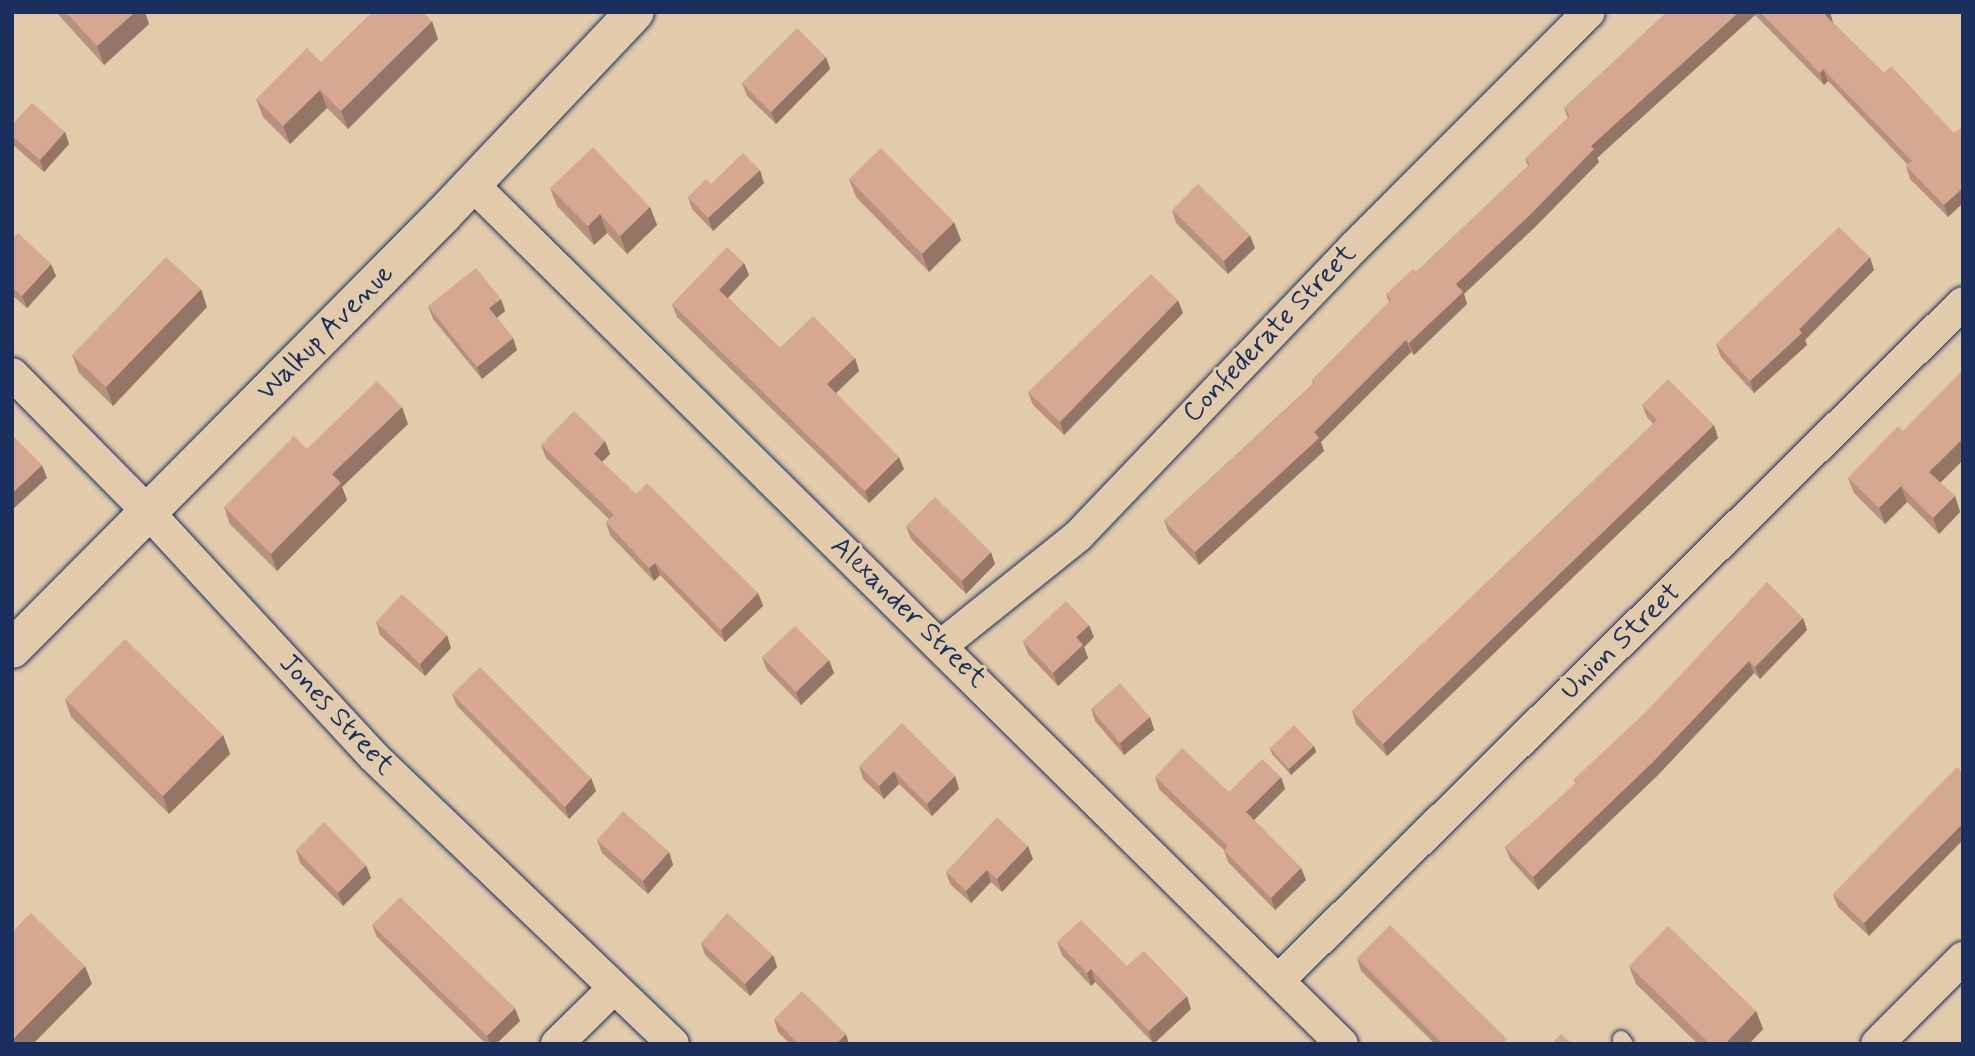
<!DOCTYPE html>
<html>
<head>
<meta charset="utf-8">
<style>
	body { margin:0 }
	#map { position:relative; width:1975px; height:1056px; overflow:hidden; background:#e2cbab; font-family:Mynerve,sans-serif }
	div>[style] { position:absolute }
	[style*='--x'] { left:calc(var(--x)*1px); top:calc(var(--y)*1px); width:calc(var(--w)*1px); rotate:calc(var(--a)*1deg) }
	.roads { filter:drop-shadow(0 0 2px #1b2f5e) drop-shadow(0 0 2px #1b2f5e) }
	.lane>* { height:16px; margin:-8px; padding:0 8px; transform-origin:8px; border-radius:8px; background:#e2cbab }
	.street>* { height:32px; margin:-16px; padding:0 16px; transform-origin:16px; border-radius:16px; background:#e2cbab }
	.secondary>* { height:38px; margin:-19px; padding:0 19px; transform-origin:19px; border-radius:19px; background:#e2cbab }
	.wall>* { inset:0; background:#b7907e }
	.shaded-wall>* { inset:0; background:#957666 }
	.building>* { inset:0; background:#d5a892 }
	span { translate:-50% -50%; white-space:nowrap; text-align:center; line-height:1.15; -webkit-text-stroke:6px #e2cbab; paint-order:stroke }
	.street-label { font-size:28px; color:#1b2f5e }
	.frame { position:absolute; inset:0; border:14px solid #1b2f5e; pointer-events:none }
</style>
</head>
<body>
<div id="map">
	<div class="roads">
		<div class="lane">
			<div style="--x:1621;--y:1039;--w:6;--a:51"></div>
		</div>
		<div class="street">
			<div style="--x:472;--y:184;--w:1223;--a:44.67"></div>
			<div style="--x:12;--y:374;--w:192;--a:45.4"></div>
			<div style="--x:147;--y:511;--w:335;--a:47.3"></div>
			<div style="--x:374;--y:757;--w:414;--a:43.8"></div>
			<div style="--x:942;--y:645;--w:174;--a:-38.7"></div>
			<div style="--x:1078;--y:536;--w:400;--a:-46.3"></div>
			<div style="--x:1354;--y:247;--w:332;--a:-45"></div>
			<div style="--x:1279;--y:980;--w:962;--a:-44.71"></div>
			<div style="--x:557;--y:1044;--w:80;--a:-44.5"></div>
			<div style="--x:1877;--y:1044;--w:122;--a:-45"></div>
		</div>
		<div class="secondary">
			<div style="--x:12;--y:649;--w:612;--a:-45.2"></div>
			<div style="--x:443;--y:215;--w:279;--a:-46.6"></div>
		</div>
	</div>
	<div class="wall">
		<div style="clip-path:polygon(56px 12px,145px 12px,149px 24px,104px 65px)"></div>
		<div style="clip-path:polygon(1667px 12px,1830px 12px,1833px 23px,1884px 73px,1954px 133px,1963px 128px,1963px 203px,1948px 217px,1910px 179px,1906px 166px,1908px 165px,1828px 81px,1824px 85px,1755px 15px,1597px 158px,1599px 162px,1535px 227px,1464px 294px,1467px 304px,1414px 355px,1411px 352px,1321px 442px,1324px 451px,1199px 565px,1169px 533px,1164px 521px,1313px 384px,1312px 380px,1389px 302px,1386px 294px,1416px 272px,1528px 166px,1525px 159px,1568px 118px,1564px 108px)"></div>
		<div style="clip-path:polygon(438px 39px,348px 129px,327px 108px,290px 144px,263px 117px,256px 99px,321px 62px)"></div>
		<div style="clip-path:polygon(826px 57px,830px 69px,776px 124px,747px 96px,742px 83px)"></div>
		<div style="clip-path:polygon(12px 125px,65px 132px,69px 144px,44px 172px,12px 144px)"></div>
		<div style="clip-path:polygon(849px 179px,961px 240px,929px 272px,856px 197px)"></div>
		<div style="clip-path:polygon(764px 183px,713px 231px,692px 209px,688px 197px,711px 184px)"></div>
		<div style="clip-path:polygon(550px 188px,650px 207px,657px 225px,627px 254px,607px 233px,594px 245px,557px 206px)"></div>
		<div style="clip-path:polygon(1172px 210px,1255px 248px,1228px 274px,1176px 223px)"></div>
		<div style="clip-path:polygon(12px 240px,56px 276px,27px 308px,12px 295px)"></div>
		<div style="clip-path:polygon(744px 263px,749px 275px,728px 298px,780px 348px,855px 358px,859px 371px,836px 393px,904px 469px,869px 503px,677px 317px,672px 304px)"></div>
		<div style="clip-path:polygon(1874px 270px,1805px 340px,1807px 345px,1754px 393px,1721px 357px,1716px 344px)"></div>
		<div style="clip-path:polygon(501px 299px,505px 311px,497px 318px,513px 338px,517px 350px,482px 379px,433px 319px,428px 306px)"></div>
		<div style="clip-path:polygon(207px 307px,113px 406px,79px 373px,72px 355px)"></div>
		<div style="clip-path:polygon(1183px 313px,1064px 435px,1033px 405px,1028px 392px)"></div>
		<div style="clip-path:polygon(1642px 405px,1714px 425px,1718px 438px,1387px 756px,1356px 724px,1352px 711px,1653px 424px,1647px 417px)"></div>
		<div style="clip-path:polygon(408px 424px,342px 487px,347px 500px,277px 571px,230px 524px,224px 507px,307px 449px)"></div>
		<div style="clip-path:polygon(605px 441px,610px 454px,602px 462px,636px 494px,758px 593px,763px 606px,725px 642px,660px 575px,654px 581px,610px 535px,606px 522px,609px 519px,546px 458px,541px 445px)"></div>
		<div style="clip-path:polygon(1963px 460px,1940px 483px,1955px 496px,1960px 512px,1939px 534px,1907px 502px,1885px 524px,1854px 493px,1848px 478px)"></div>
		<div style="clip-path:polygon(906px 526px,995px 564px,966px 594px,911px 539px)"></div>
		<div style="clip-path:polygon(1803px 618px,1807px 630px,1760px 679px,1754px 673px,1658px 775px,1538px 890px,1510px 859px,1505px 847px,1576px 784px,1574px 779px)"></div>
		<div style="clip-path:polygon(376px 622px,451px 648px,425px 676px,380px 635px)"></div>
		<div style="clip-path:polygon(1094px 637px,1084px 647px,1088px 658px,1058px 686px,1028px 654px,1023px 641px)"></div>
		<div style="clip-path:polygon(762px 657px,834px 673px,801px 705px,767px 670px)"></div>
		<div style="clip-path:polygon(452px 694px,591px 778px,596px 791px,569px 819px,457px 706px)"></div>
		<div style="clip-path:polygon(65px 699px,223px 735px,230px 754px,169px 814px,71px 717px)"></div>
		<div style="clip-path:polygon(1091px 709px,1150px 717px,1154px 730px,1124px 755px,1095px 721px)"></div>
		<div style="clip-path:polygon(1314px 746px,1316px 752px,1291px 775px,1272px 754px,1270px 748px)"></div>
		<div style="clip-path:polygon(859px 766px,955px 776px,959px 789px,932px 816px,899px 784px,884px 799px,863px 779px)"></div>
		<div style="clip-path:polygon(1963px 773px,1869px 936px,1838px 907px,1833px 894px)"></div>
		<div style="clip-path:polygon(1155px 777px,1229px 792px,1281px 777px,1285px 789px,1254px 820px,1301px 868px,1306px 880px,1275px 910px,1228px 862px,1224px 850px,1159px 789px)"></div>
		<div style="clip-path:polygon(597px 840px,669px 852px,673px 865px,648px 894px,602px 853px)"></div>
		<div style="clip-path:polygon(296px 850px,371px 878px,343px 906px,300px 863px)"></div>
		<div style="clip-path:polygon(1033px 859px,1002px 892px,991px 882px,971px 903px,950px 884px,946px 872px)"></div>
		<div style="clip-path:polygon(372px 925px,520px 1021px,496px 1044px,486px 1044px,377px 937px)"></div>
		<div style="clip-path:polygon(1057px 942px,1127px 966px,1191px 1009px,1154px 1044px,1095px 982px,1091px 986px,1062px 955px)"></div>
		<div style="clip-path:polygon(701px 943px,773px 955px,777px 967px,750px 996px,705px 955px)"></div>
		<div style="clip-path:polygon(1357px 958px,1509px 1044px,1435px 1044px,1361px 971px)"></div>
		<div style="clip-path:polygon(1629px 966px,1756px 1011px,1763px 1029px,1749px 1044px,1698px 1044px,1636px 984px)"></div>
		<div style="clip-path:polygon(774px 1019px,849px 1044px,790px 1044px,778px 1032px)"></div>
	</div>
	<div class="shaded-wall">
		<div style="clip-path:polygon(135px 12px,145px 12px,149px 24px,104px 65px,97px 46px)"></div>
		<div style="clip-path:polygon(1739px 12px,1754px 12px,1755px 15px,1597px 158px,1599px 162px,1535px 227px,1464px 294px,1467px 304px,1414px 355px,1409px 343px,1456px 284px,1591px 146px)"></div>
		<div style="clip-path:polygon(1827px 12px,1830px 12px,1833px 23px,1825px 15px)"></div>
		<div style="clip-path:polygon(432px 21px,438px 39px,348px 129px,341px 111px)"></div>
		<div style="clip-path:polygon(826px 57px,830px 69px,776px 124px,771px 112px)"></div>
		<div style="clip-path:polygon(1823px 69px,1828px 81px,1824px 85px,1820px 73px)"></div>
		<div style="clip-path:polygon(320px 90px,327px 108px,290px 144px,283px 126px)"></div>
		<div style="clip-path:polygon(65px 132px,69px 144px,44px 172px,40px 160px)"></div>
		<div style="clip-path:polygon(760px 170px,764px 183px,713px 231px,708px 218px)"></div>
		<div style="clip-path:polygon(1962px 187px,1963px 203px,1948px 217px,1944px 205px)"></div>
		<div style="clip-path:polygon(650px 207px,657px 225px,627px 254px,620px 236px)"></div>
		<div style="clip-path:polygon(600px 214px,607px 233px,594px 245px,588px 226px)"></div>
		<div style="clip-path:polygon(954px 222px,961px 240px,929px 272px,922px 254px)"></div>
		<div style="clip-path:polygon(1250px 235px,1255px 248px,1228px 274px,1224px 261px)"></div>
		<div style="clip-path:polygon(1870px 257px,1874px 270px,1805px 340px,1807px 345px,1754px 393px,1750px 381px)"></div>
		<div style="clip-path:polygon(744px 263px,749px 275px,724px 302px,719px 290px)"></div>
		<div style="clip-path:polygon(51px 264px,56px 276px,27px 308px,22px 296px)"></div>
		<div style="clip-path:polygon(201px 289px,207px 307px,113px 406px,106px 387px)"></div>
		<div style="clip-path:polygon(501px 299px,505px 311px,493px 321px,489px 308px)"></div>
		<div style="clip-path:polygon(1178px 300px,1183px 313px,1064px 435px,1060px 422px)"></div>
		<div style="clip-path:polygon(513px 338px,517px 350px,482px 379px,477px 367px)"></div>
		<div style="clip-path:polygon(1406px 340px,1411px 352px,1321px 442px,1324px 451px,1199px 565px,1195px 552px)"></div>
		<div style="clip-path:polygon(855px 358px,859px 371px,832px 397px,827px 384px)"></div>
		<div style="clip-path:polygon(402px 407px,408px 424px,342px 487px,347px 500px,277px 571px,271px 554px,332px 474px)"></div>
		<div style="clip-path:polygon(1714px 425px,1718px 438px,1387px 756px,1383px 744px)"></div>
		<div style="clip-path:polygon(1963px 438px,1963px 460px,1935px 488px,1929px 472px)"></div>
		<div style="clip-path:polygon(605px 441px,610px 454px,598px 466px,594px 454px)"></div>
		<div style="clip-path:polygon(899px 457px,904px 469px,869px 503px,865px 491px)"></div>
		<div style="clip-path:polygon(42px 465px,47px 478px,12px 510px,12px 493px)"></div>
		<div style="clip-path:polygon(1901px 486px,1907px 502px,1885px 524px,1879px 508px)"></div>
		<div style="clip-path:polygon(1955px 496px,1960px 512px,1939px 534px,1933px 518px)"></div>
		<div style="clip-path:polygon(991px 552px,995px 564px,966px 594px,962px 581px)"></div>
		<div style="clip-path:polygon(655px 563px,660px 575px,654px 581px,649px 568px)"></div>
		<div style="clip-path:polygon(758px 593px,763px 606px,725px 642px,721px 630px)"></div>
		<div style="clip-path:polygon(1803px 618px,1807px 630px,1760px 679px,1755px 667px)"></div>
		<div style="clip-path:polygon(1089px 625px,1094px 637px,1084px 647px,1088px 658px,1058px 686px,1053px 673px,1076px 637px)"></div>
		<div style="clip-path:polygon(447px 635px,451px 648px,425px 676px,420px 664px)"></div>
		<div style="clip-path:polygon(829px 660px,834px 673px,801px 705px,796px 692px)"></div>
		<div style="clip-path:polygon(1749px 661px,1754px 673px,1658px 775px,1538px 890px,1533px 877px)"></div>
		<div style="clip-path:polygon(1150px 717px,1154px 730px,1124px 755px,1120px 743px)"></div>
		<div style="clip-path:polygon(223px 735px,230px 754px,169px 814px,163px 796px)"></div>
		<div style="clip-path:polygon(1314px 746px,1316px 752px,1291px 775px,1289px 769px)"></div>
		<div style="clip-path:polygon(894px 771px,899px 784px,884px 799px,879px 786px)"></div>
		<div style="clip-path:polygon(955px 776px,959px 789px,932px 816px,927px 804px)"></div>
		<div style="clip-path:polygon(1281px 777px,1285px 789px,1250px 824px,1246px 812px)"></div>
		<div style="clip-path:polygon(591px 778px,596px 791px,569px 819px,565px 807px)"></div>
		<div style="clip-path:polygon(1963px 823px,1963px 840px,1869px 936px,1864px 923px)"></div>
		<div style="clip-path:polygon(1028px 846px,1033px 859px,1002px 892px,997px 879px)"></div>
		<div style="clip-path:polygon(669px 852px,673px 865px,648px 894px,643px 881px)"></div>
		<div style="clip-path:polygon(366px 865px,371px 878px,343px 906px,338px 893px)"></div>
		<div style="clip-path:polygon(1301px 868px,1306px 880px,1275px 910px,1271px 898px)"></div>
		<div style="clip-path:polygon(987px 870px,991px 882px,971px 903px,966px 891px)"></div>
		<div style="clip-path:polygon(773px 955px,777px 967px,750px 996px,745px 984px)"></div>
		<div style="clip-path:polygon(85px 966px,92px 984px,33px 1044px,12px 1044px,12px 1040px)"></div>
		<div style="clip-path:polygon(1091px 969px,1095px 982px,1091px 986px,1087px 973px)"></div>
		<div style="clip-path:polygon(1187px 996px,1191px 1009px,1153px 1044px,1149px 1031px)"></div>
		<div style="clip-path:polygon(515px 1008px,520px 1021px,496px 1044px,490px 1044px,487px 1036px)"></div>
		<div style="clip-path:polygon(1756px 1011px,1763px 1029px,1749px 1044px,1725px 1044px)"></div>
		<div style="clip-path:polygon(846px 1034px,849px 1044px,836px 1044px)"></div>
	</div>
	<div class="building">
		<div style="clip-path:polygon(66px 12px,135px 12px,97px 46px)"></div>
		<div style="clip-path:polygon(372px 12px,423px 12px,432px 21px,341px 111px,320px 90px,283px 126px,256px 99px,307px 48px,321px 62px)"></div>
		<div style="clip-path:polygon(1667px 12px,1739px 12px,1591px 146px,1594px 149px,1531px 214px,1456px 284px,1463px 292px,1409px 343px,1406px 340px,1314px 432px,1319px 438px,1195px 552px,1164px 521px,1315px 383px,1312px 380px,1391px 300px,1386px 294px,1413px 269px,1416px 272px,1530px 164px,1525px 159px,1570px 116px,1564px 108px)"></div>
		<div style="clip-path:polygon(1760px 12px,1827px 12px,1825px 15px,1884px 73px,1891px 66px,1954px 133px,1962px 127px,1963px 128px,1963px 188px,1944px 205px,1906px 166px,1912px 161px,1823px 69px,1820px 73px)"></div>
		<div style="clip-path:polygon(797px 28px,826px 57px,771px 112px,742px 83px)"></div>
		<div style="clip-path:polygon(32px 103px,65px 132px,40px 160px,12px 136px,12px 125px)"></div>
		<div style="clip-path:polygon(593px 147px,650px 207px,620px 236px,600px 214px,588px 226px,550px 188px)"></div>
		<div style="clip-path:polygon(881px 148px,954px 222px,922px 254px,849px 179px)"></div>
		<div style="clip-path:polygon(743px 153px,760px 170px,708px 218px,688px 197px,706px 179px,711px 184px)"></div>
		<div style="clip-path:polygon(1198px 184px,1250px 235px,1224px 261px,1172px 210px)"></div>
		<div style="clip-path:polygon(1839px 227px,1870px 257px,1799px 329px,1802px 333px,1750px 381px,1716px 344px)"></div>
		<div style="clip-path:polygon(18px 233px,51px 264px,22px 296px,12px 287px,12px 240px)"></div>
		<div style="clip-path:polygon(727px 247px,744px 263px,719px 290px,780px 348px,813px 316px,855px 358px,827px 384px,899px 457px,865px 491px,672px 304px)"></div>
		<div style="clip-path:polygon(166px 257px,201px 289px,106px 387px,72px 355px)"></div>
		<div style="clip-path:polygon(476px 268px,501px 299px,489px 308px,513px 338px,477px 367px,428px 306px)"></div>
		<div style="clip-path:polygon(1151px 274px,1178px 300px,1060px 422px,1028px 392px)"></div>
		<div style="clip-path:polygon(1963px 370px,1963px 438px,1929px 472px,1955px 496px,1933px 518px,1901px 486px,1879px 508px,1848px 478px,1898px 426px,1903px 431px)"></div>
		<div style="clip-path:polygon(1668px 379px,1714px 425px,1383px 744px,1352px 711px,1657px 420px,1642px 405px)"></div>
		<div style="clip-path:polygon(377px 381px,402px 407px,332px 474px,341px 483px,271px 554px,224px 507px,294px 436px,307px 449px)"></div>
		<div style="clip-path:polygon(574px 411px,605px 441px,594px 454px,636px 494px,647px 483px,758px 593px,721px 630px,655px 563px,649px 568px,606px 522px,614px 515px,541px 445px)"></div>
		<div style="clip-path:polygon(12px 435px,42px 465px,12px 493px)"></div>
		<div style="clip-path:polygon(935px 497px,991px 552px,962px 581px,906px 526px)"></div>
		<div style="clip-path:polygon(1767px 582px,1803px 618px,1755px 667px,1749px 661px,1653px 762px,1533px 877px,1505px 847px,1577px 782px,1574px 779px,1647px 711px)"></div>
		<div style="clip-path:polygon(402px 594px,447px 635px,420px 664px,376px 622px)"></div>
		<div style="clip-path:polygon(1066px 601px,1089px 625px,1076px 637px,1083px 645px,1053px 673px,1023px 641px)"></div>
		<div style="clip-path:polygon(795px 626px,829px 660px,796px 692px,762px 657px)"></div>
		<div style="clip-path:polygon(125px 639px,223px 735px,163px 796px,65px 699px)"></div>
		<div style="clip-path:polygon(480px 667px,591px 778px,565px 807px,452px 694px)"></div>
		<div style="clip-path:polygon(1120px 683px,1150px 717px,1120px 743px,1091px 709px)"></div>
		<div style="clip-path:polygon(902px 723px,955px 776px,927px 804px,894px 771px,879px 786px,859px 766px)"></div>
		<div style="clip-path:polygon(1294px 725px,1314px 746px,1289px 769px,1270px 748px)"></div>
		<div style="clip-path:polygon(1182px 748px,1229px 792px,1262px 759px,1281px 777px,1246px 812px,1301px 868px,1271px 898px,1224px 850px,1228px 846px,1155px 777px)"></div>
		<div style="clip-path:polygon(1957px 767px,1963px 773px,1963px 823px,1864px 923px,1833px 894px)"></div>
		<div style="clip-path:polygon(623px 811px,669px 852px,643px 881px,597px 840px)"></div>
		<div style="clip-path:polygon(997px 817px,1028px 846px,997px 879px,987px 870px,966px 891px,946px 872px)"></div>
		<div style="clip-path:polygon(324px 822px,366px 865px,338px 893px,296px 850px)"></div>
		<div style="clip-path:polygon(400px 897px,515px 1008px,487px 1036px,372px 925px)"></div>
		<div style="clip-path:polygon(31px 913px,85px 966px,12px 1040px,12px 932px)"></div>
		<div style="clip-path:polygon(727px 913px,773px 955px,745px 984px,701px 943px)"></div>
		<div style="clip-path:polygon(1081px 920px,1127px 966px,1144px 951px,1187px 996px,1149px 1031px,1091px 969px,1087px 973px,1057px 942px)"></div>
		<div style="clip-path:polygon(1390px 925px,1507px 1039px,1502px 1044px,1443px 1044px,1357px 958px)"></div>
		<div style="clip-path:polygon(1668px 926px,1756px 1011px,1725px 1044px,1710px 1044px,1629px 966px)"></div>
		<div style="clip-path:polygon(802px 991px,846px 1034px,836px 1044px,798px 1044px,774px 1019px)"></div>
		<div style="clip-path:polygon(1561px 1034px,1572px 1044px,1551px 1044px)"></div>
	</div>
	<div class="street-label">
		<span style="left:326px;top:333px;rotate:-45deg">Walkup Avenue</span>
		<span style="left:1270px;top:334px;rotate:-46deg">Confederate Street</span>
		<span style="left:908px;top:613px;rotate:44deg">Alexander Street</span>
		<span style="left:1621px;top:642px;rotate:-44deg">Union Street</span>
		<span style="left:336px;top:715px;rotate:47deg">Jones Street</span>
	</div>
	<div class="frame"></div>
</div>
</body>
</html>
